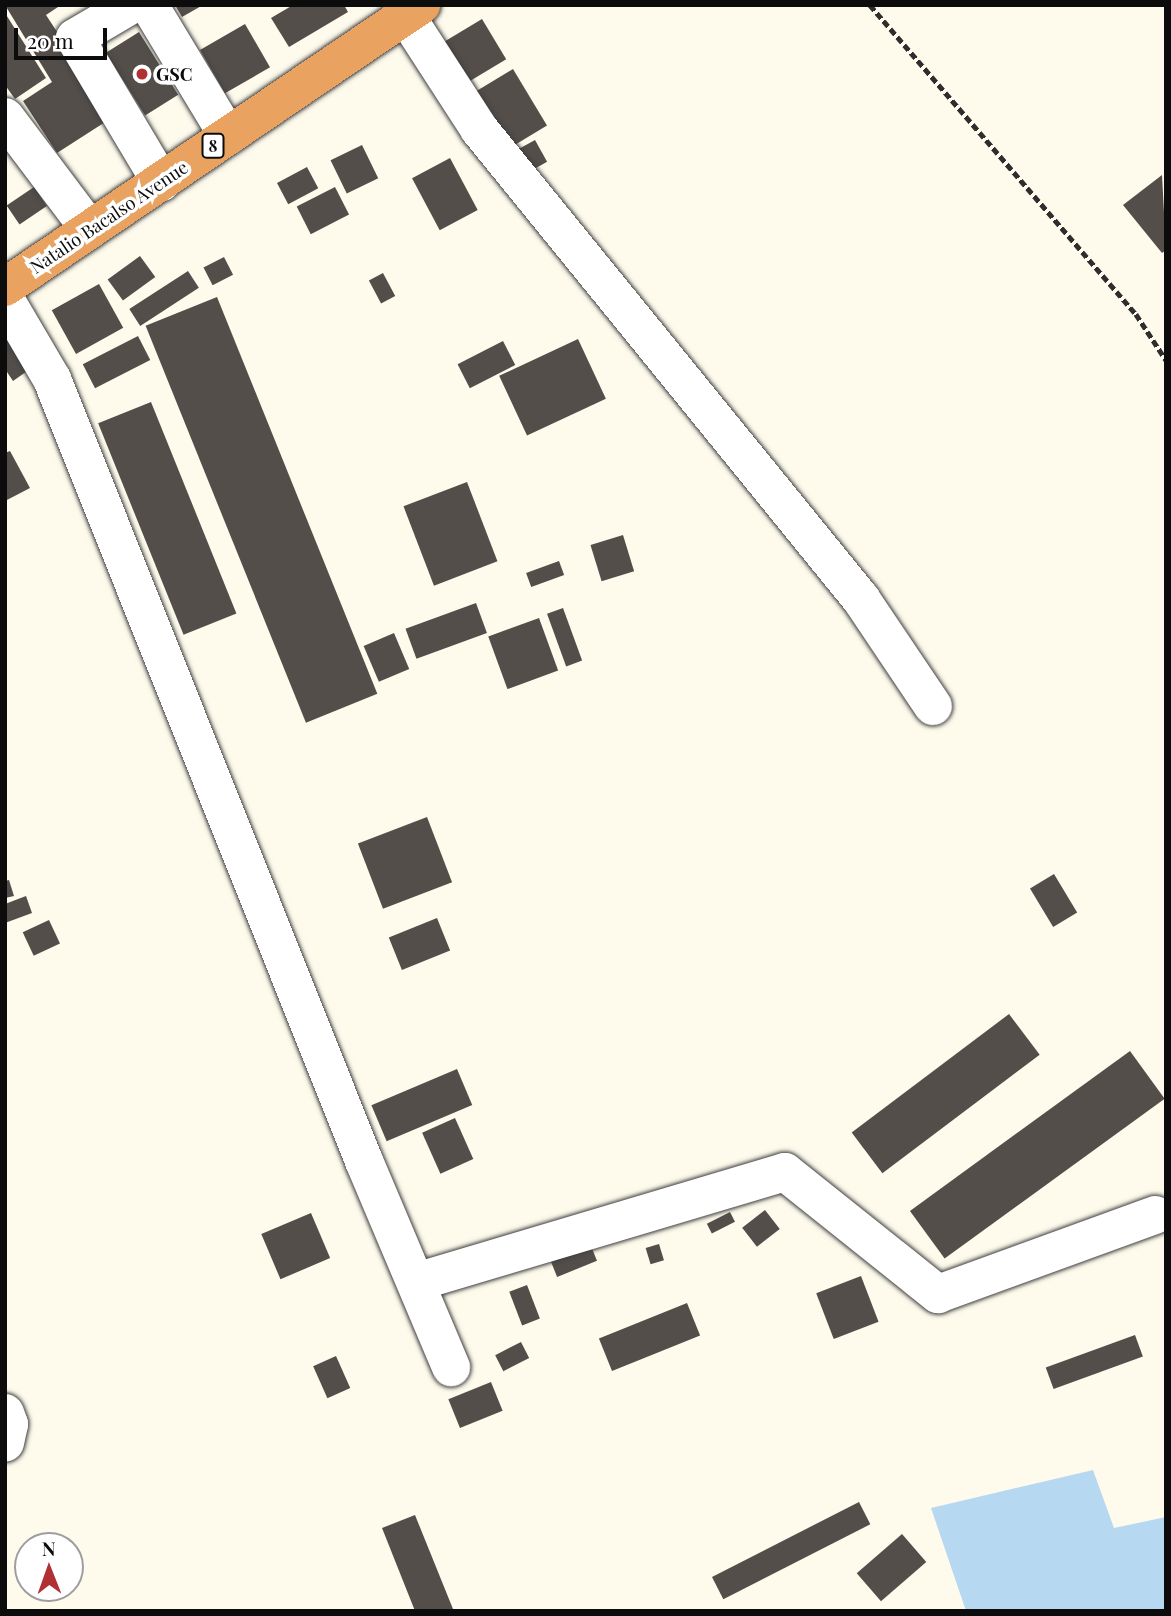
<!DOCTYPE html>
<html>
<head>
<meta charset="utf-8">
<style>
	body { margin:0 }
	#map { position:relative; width:1171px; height:1616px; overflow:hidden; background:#fefbed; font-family:"Playfair Display",serif }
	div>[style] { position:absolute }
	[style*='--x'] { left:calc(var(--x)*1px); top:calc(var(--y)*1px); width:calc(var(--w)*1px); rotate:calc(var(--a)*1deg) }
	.water>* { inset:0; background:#b6d9f1 }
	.building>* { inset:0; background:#544e4a; transform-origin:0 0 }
	.path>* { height:4.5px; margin-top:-2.25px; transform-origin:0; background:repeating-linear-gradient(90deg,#2e2e2e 0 7px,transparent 0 10.5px) }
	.roads { filter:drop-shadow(0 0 2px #3f3f3f) drop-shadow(0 0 2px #3f3f3f) }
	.minor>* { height:38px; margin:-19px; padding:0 19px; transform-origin:19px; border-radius:19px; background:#fff }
	.highway>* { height:38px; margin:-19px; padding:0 19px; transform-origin:19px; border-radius:19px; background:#e9a260 }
	.dots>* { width:19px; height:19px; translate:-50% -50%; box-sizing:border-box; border:4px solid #fff; border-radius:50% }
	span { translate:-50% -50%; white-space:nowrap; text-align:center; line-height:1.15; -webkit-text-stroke:7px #fff; paint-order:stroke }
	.shield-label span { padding:2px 5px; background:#fff; border:2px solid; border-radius:5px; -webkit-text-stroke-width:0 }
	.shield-label { font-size:16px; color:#0c0c0c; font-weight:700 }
	.poi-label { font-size:18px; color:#0c0c0c; font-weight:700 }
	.left { translate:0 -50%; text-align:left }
	.street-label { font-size:18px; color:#0c0c0c }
	.frame { position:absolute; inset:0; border:7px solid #0c0c0c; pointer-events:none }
	.north { position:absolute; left:14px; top:1532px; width:70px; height:70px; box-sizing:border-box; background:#fff; border:2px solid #9e9e9e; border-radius:50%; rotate:359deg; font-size:19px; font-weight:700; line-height:28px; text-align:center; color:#0c0c0c }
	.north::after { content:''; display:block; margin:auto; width:24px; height:32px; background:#b13033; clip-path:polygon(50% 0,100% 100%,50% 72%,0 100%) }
	.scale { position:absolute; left:14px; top:28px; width:93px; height:32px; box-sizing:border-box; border:4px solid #0c0c0c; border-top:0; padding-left:9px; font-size:21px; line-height:24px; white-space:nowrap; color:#0c0c0c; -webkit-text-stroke:5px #fff; paint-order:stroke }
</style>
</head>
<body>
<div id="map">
	<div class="water">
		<i style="clip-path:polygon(1093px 1470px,1114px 1528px,1166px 1517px,1166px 1611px,966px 1611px,931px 1508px)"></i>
	</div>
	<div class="building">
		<i style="clip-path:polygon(5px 5px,61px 5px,46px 15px,113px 117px,57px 153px,23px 101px,52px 82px)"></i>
		<i style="clip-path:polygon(175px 5px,203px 5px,182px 17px)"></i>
		<i style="clip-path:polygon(293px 5px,344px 5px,348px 12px,289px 47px,271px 18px)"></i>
		<i style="clip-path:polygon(5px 13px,46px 78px,15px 99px,5px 85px)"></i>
		<i style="left:482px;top:19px;width:47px;height:50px;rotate:59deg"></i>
		<i style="left:245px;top:24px;width:50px;height:52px;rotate:60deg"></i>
		<i style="left:139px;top:32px;width:74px;height:39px;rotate:58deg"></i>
		<i style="left:513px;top:69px;width:66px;height:43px;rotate:59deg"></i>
		<i style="left:535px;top:140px;width:25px;height:26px;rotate:61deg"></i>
		<i style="left:362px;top:145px;width:37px;height:35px;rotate:64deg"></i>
		<i style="left:450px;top:158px;width:59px;height:43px;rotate:62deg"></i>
		<i style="left:307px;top:167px;width:24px;height:34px;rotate:62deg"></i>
		<i style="clip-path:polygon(1162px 175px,1166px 250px,1162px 253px,1123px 205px)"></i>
		<i style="left:34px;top:187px;width:23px;height:33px;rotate:56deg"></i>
		<i style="left:335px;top:187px;width:31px;height:43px;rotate:63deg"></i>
		<i style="left:140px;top:256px;width:26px;height:40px;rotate:54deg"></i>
		<i style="left:224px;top:257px;width:20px;height:23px;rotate:63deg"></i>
		<i style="left:188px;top:271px;width:20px;height:70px;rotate:57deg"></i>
		<i style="left:383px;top:273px;width:26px;height:16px;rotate:62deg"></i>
		<i style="left:99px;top:284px;width:50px;height:54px;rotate:61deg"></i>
		<i style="left:217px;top:297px;width:428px;height:77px;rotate:68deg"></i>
		<i style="clip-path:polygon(11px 335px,33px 367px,13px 381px,5px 369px,5px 340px)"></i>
		<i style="left:138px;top:336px;width:27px;height:62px;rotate:63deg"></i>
		<i style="left:578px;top:339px;width:66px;height:87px;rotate:65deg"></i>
		<i style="left:503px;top:341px;width:27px;height:51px;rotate:63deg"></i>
		<i style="left:151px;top:402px;width:228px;height:57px;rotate:68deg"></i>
		<i style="clip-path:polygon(10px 451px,30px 488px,5px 501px,5px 453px)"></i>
		<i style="left:467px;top:482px;width:85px;height:68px;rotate:69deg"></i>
		<i style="left:623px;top:535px;width:38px;height:34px;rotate:73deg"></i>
		<i style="left:559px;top:561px;width:15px;height:35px;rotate:70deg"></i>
		<i style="left:476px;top:603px;width:32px;height:75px;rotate:70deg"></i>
		<i style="left:563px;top:608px;width:56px;height:17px;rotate:70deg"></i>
		<i style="left:539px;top:618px;width:56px;height:54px;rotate:70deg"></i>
		<i style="left:394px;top:633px;width:39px;height:33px;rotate:67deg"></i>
		<i style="left:427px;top:817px;width:70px;height:74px;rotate:69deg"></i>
		<i style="left:1054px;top:874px;width:45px;height:28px;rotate:59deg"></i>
		<i style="clip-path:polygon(9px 880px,14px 896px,5px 898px,5px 881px)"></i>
		<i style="clip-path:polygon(26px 896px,32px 913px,5px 923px,5px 904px)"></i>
		<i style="left:437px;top:918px;width:35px;height:52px;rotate:68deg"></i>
		<i style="left:49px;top:920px;width:26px;height:29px;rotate:65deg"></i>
		<i style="left:1009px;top:1014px;width:51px;height:197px;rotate:53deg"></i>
		<i style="left:1130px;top:1051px;width:59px;height:272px;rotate:54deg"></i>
		<i style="left:457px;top:1069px;width:39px;height:93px;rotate:67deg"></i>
		<i style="left:455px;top:1118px;width:45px;height:36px;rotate:66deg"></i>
		<i style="left:765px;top:1210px;width:24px;height:29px;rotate:52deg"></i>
		<i style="left:730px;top:1212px;width:11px;height:26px;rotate:63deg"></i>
		<i style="left:311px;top:1213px;width:49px;height:54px;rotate:67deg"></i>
		<i style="left:659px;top:1244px;width:17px;height:14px;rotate:73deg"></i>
		<i style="left:591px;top:1246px;width:16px;height:43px;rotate:68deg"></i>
		<i style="left:861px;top:1276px;width:49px;height:48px;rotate:69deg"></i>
		<i style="left:527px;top:1285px;width:36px;height:19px;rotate:69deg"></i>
		<i style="left:687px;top:1303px;width:35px;height:95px;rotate:68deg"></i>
		<i style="left:1135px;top:1335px;width:23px;height:95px;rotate:70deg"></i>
		<i style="left:521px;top:1342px;width:18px;height:29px;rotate:63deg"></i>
		<i style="left:336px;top:1356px;width:35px;height:25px;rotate:66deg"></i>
		<i style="left:491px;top:1382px;width:31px;height:46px;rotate:68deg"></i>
		<i style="left:859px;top:1502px;width:25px;height:165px;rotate:63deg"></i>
		<i style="clip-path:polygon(415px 1515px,453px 1609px,449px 1611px,415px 1611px,382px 1528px)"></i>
		<i style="left:902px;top:1534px;width:37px;height:60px;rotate:49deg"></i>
	</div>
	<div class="path">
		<i style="--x:870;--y:5;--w:408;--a:49.3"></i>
		<i style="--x:1136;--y:314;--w:55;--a:56.9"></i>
	</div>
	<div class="roads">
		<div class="minor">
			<i style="--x:131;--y:5;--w:65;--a:149.5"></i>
			<i style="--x:75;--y:38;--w:168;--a:59.2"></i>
			<i style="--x:149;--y:5;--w:153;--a:58.9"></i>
			<i style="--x:406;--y:16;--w:135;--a:57.1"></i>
			<i style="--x:479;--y:129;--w:606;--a:50.9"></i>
			<i style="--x:861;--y:599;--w:129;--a:56.1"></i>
			<i style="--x:5;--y:117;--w:141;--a:53"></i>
			<i style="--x:5;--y:299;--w:93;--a:59.6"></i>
			<i style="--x:52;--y:379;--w:842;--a:68.25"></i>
			<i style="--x:364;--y:1161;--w:224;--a:67.1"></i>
			<i style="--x:416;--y:1282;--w:385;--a:-16.6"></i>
			<i style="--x:785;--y:1172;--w:196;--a:38.6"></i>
			<i style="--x:938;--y:1294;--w:231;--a:-20"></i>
			<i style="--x:5;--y:1413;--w:12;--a:70"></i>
			<i style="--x:9;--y:1424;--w:19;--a:102"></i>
		</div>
		<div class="highway">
			<i style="--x:5;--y:287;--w:503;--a:-34.13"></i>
		</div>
	</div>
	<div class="dots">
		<i style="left:142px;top:74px;background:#b13033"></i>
	</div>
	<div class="shield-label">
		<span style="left:213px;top:146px">8</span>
	</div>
	<div class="poi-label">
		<span class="left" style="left:156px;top:74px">GSC</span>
	</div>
	<div class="street-label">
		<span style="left:109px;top:217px;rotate:-34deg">Natalio Bacalso Avenue</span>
	</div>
	<div class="frame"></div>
	<div class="north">N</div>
	<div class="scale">20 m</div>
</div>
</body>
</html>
